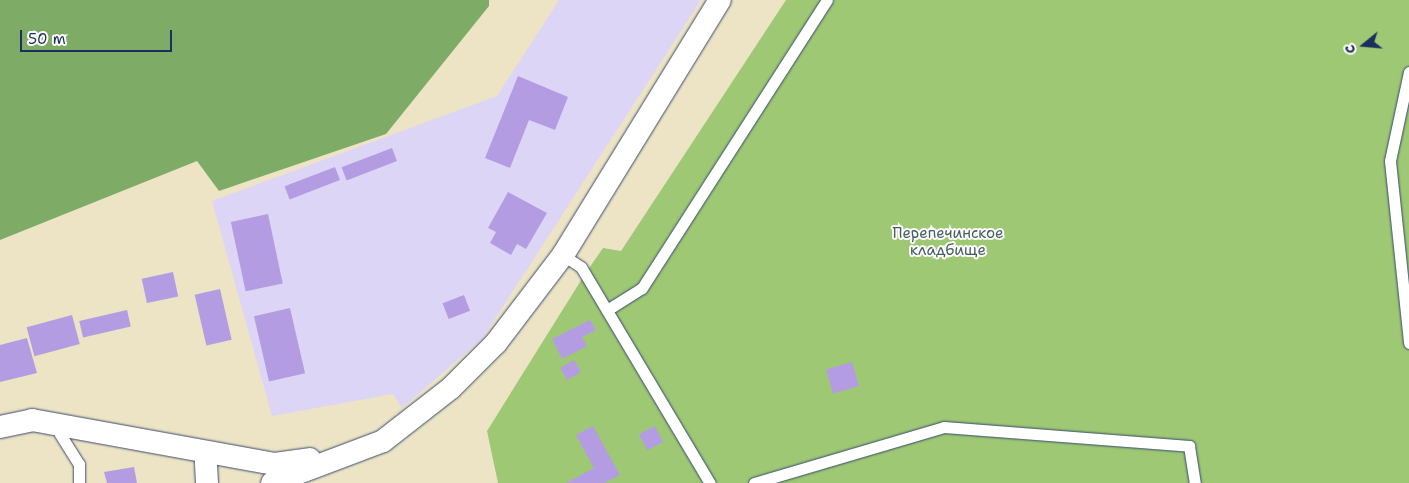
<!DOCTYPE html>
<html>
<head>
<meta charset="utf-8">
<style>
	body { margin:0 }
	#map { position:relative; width:1409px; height:483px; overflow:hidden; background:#ece4c5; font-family:"Shantell Sans",sans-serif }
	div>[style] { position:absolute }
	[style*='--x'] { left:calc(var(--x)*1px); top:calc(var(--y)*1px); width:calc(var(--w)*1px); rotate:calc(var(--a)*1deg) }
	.built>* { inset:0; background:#ddd5f6 }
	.green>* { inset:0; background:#9ec874 }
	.forest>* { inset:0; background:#7eac66 }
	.building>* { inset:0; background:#b49ce3; transform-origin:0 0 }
	.roads { filter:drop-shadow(0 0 1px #3a4a6d) drop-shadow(0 0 1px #3a4a6d) }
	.lane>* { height:11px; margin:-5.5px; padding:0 5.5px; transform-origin:5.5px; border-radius:5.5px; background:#fff }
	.street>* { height:22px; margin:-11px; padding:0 11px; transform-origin:11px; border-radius:11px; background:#fff }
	span { translate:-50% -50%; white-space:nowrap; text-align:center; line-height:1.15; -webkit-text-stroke:4px #fdfcf7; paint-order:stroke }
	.park-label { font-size:15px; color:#425d65 }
	.north { position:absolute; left:1339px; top:20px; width:50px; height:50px; -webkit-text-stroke:4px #fdfcf7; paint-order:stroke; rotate:253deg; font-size:14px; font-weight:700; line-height:20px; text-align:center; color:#1b2f5e }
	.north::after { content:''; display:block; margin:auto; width:18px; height:22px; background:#1b2f5e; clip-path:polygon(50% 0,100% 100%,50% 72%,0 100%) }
	.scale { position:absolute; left:20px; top:30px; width:152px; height:22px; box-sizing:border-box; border:2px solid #1b2f5e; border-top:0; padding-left:6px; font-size:15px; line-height:18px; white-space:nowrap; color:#1b2f5e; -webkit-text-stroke:4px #fdfcf7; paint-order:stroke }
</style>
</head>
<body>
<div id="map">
	<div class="built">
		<i style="clip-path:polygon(559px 0,701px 0,482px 339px,402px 408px,393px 394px,272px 416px,212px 201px,497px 96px)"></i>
	</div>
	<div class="green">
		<i style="clip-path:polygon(786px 0,1409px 0,1409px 483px,498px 483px,487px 431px,585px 274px,603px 248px,621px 251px)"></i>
	</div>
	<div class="forest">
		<i style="clip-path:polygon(0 0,489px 0,489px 6px,386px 134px,219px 191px,197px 161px,0 240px)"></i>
	</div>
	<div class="building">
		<i style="clip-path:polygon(518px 76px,568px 97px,555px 130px,529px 120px,510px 168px,485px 158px)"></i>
		<i style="left:392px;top:148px;width:14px;height:54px;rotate:69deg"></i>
		<i style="left:335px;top:167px;width:14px;height:54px;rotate:69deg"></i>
		<i style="clip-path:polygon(508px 192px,547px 213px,526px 249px,517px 244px,511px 255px,490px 243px,496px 232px,488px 228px)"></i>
		<i style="left:268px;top:214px;width:71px;height:38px;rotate:78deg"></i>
		<i style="left:173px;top:272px;width:25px;height:32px;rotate:78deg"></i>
		<i style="left:220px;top:289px;width:52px;height:26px;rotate:77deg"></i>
		<i style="left:464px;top:295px;width:17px;height:23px;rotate:69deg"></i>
		<i style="left:290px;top:308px;width:67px;height:37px;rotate:77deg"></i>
		<i style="left:127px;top:310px;width:17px;height:49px;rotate:77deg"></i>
		<i style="left:72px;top:315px;width:30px;height:47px;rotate:75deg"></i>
		<i style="clip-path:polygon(590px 320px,596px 330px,582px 337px,587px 346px,562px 359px,552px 339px)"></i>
		<i style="clip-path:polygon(27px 338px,37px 373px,0 382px,0 345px)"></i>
		<i style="left:574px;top:360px;width:14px;height:16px;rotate:60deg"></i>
		<i style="left:852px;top:362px;width:25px;height:27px;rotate:74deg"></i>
		<i style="clip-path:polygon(593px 426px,620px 475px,604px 483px,566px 483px,594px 468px,576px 435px)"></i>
		<i style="left:655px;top:426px;width:18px;height:18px;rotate:63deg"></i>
		<i style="clip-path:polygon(134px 467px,137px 483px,107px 483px,104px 472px)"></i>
	</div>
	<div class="roads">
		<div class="lane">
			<i style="--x:1409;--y:72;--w:91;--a:102.1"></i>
			<i style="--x:1390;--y:161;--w:183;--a:84"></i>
			<i style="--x:563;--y:255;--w:22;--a:34"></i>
			<i style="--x:581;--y:267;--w:252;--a:59.2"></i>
			<i style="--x:607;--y:310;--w:41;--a:-32.2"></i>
			<i style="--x:642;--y:288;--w:342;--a:-57.3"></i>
			<i style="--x:59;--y:424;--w:10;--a:84"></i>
			<i style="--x:60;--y:434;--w:36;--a:58"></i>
			<i style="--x:79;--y:464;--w:19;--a:90"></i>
			<i style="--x:754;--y:483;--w:198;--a:-16.4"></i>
			<i style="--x:944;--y:427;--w:246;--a:4.4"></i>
			<i style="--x:1189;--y:446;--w:37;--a:81"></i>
		</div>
		<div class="street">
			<i style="--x:0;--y:427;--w:33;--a:-12"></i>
			<i style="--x:32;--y:420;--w:247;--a:10.3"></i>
			<i style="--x:275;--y:464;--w:35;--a:-8"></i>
			<i style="--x:207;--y:483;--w:21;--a:-93"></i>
			<i style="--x:206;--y:462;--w:10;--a:-73"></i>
			<i style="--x:272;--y:483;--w:119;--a:-20.7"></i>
			<i style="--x:383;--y:441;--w:86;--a:-37.9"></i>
			<i style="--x:451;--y:388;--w:64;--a:-45"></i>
			<i style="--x:496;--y:343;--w:111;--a:-52.7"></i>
			<i style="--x:563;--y:255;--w:299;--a:-58.4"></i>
		</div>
	</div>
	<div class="park-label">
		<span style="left:948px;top:242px">Перепечинское<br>кладбище</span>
	</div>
	<div class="north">С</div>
	<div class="scale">50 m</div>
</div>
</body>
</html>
